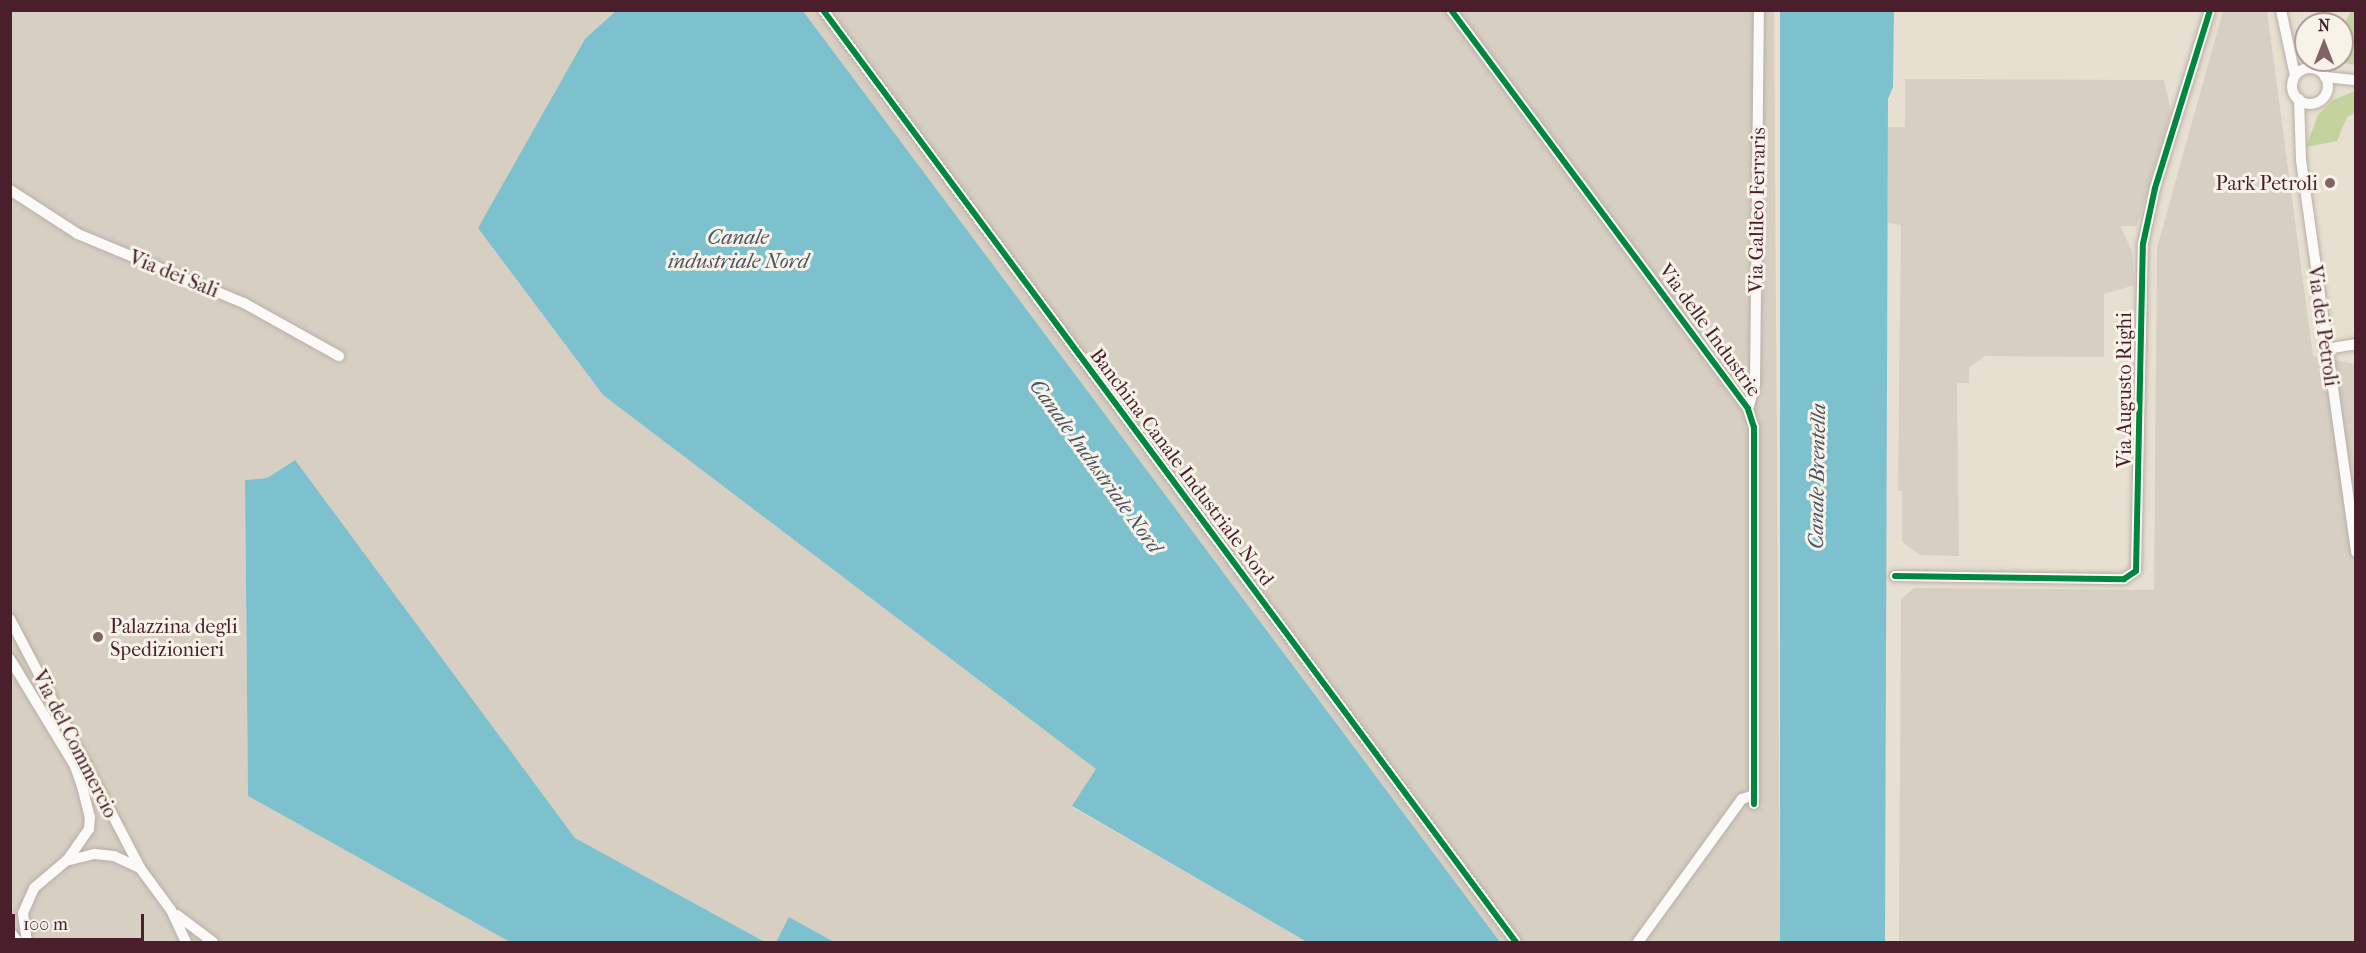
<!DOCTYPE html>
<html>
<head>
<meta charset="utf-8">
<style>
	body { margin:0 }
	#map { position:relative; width:2366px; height:953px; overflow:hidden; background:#e7dfd0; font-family:"IM FELL French Canon",serif }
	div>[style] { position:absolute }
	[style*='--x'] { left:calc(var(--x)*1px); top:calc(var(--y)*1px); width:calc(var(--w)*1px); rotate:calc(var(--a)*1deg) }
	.industrial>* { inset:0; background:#d8cfc3 }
	.green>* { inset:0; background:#c4d39d }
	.water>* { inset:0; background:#7dc1cf }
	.roads { filter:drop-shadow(0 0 2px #b8afa6) drop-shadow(0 0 2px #b8afa6) }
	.minor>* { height:10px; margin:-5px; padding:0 5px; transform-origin:5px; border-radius:5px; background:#fbfaf8 }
	.minor>.ring { margin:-5px; padding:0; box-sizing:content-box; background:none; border:10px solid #fbfaf8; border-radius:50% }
	.cycleway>* { height:6px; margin:-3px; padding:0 3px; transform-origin:3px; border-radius:3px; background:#00873e }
	.dots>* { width:16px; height:16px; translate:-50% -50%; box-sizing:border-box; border:3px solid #f7f3e8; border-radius:50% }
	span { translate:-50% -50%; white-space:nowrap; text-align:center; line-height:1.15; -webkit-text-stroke:6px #f7f3e8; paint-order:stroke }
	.poi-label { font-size:20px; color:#4a1f2b }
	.right { translate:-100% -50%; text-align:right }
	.left { translate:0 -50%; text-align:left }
	.street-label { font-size:20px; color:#4a1f2b }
	.water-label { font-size:21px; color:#4c5364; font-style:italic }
	.frame { position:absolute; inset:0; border:12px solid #4a1f2b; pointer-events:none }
	.north { position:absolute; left:2294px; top:12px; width:60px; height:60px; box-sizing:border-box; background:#f7f3e8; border:2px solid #b29e9c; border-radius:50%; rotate:0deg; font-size:16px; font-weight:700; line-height:24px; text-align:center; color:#4a1f2b }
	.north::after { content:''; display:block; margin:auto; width:21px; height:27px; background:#816265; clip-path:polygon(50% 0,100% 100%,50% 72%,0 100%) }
	.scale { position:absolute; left:12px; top:914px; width:132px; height:27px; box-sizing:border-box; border:3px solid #4a1f2b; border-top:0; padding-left:8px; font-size:18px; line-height:21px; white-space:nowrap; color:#4a1f2b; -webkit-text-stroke:4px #f7f3e8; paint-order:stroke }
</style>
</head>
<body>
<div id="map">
	<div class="industrial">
		<i style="clip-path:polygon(10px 11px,617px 11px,585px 40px,479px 228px,603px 395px,1097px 769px,1072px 807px,1307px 942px,834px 942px,790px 918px,776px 942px,765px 942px,575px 838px,294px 460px,267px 478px,245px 480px,248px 796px,510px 942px,11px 942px)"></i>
		<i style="clip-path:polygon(803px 11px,1774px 11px,1780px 942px,1500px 942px)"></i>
		<i style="clip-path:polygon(2223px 11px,2267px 11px,2313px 356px,2355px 364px,2355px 942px,1899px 942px,1901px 599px,1914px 588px,2154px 590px,2157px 248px)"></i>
		<i style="clip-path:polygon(1905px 79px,2164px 80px,2171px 112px,2137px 226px,2120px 226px,2132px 251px,2135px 285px,2104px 294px,2104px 357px,1985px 356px,1969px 367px,1969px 383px,1957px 383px,1959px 556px,1920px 555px,1902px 542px,1902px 491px,1898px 491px,1901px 225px,1888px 223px,1888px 127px,1905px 127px)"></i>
	</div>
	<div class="green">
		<i style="clip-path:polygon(2351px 11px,2355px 11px,2355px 65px,2327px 60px,2342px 60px,2342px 29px)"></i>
		<i style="clip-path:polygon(2355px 91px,2355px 113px,2347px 117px,2337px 141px,2306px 147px,2318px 115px,2333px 100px)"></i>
	</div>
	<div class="water">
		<i style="clip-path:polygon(617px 10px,803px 11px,1500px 942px,1307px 942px,1072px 806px,1096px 769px,603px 395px,478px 228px,585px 39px)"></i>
		<i style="clip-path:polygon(1780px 11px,1894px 11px,1893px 87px,1888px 99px,1885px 942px,1780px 942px)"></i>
		<i style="clip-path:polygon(295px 460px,575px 838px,765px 942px,510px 942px,248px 796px,245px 480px,267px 478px)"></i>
		<i style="clip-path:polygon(789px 917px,834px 942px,776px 942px)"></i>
	</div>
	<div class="roads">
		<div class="minor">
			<i style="--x:823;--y:10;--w:1161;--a:53.37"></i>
			<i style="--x:1451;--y:10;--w:497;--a:53.3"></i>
			<i style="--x:1748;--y:409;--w:19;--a:72"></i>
			<i style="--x:1754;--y:427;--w:377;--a:90"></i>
			<i style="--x:2281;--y:10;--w:67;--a:78"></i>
			<i class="ring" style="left:2292px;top:68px;width:26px;height:26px"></i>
			<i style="--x:2325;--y:77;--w:31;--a:6"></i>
			<i style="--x:2299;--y:99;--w:61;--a:88.1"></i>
			<i style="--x:2301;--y:160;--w:396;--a:82"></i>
			<i style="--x:10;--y:190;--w:81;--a:32.9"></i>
			<i style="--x:78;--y:234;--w:180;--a:22.6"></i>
			<i style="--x:244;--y:303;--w:109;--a:29.2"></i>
			<i style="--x:2326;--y:349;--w:30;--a:-9"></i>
			<i style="--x:1748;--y:409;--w:26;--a:-74"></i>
			<i style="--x:1755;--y:384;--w:374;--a:-89.4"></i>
			<i style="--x:1895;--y:576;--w:229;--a:0.8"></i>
			<i style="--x:2124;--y:579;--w:14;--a:-34"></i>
			<i style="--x:2136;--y:571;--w:327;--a:-88.8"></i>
			<i style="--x:2143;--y:244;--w:57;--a:-77.9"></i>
			<i style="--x:2155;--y:188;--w:186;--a:-72.8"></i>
			<i style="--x:10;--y:619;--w:281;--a:62.4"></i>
			<i style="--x:10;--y:659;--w:125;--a:58.7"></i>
			<i style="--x:75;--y:766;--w:21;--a:71"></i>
			<i style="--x:82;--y:786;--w:32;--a:76"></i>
			<i style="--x:90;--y:817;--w:12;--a:95"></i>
			<i style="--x:89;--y:829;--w:37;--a:125"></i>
			<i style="--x:177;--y:915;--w:45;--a:36.9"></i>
			<i style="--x:10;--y:932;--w:13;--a:51"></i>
			<i style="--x:27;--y:942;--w:29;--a:-98"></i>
			<i style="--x:23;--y:913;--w:27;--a:-66"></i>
			<i style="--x:34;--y:888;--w:42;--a:-40.2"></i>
			<i style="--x:66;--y:861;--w:30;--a:-14"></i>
			<i style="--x:95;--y:854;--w:19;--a:6"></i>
			<i style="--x:114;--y:856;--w:29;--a:25"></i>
			<i style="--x:140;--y:868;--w:52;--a:53.6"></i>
			<i style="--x:171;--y:910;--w:35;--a:65"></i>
			<i style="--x:1638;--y:942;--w:177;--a:-54"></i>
			<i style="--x:1742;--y:799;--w:13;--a:-18"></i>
		</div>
	</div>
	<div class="cycleway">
		<i style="--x:823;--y:10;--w:1161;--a:53.37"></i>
		<i style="--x:1451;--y:10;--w:497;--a:53.3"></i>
		<i style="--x:1748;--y:409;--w:19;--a:72"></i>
		<i style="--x:1754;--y:427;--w:377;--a:90"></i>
		<i style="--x:1895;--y:576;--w:229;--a:0.8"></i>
		<i style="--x:2124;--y:579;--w:14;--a:-34"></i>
		<i style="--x:2136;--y:571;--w:327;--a:-88.8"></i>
		<i style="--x:2143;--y:244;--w:57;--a:-77.9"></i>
		<i style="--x:2155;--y:188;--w:186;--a:-72.8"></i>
	</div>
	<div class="dots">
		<i style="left:2330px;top:183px;background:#816265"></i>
		<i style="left:98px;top:637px;background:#816265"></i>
	</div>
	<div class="poi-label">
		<span class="right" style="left:2318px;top:183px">Park Petroli</span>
		<span class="left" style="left:110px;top:638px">Palazzina degli<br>Spedizionieri</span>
	</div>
	<div class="street-label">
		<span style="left:1757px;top:210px;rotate:-89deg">Via Galileo Ferraris</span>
		<span style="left:174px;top:274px;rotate:22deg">Via dei Sali</span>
		<span style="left:2323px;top:326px;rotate:82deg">Via dei Petroli</span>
		<span style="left:1710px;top:330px;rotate:54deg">Via delle Industrie</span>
		<span style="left:2124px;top:390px;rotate:-90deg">Via Augusto Righi</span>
		<span style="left:1182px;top:467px;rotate:53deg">Banchina Canale Industriale Nord</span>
		<span style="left:75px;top:744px;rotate:63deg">Via del Commercio</span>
	</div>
	<div class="water-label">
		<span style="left:738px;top:249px">Canale<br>industriale Nord</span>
		<span style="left:1096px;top:466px;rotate:54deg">Canale Industriale Nord</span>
		<span style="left:1817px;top:476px;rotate:-89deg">Canale Brentella</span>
	</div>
	<div class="frame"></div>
	<div class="north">N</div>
	<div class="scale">100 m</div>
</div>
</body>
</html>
